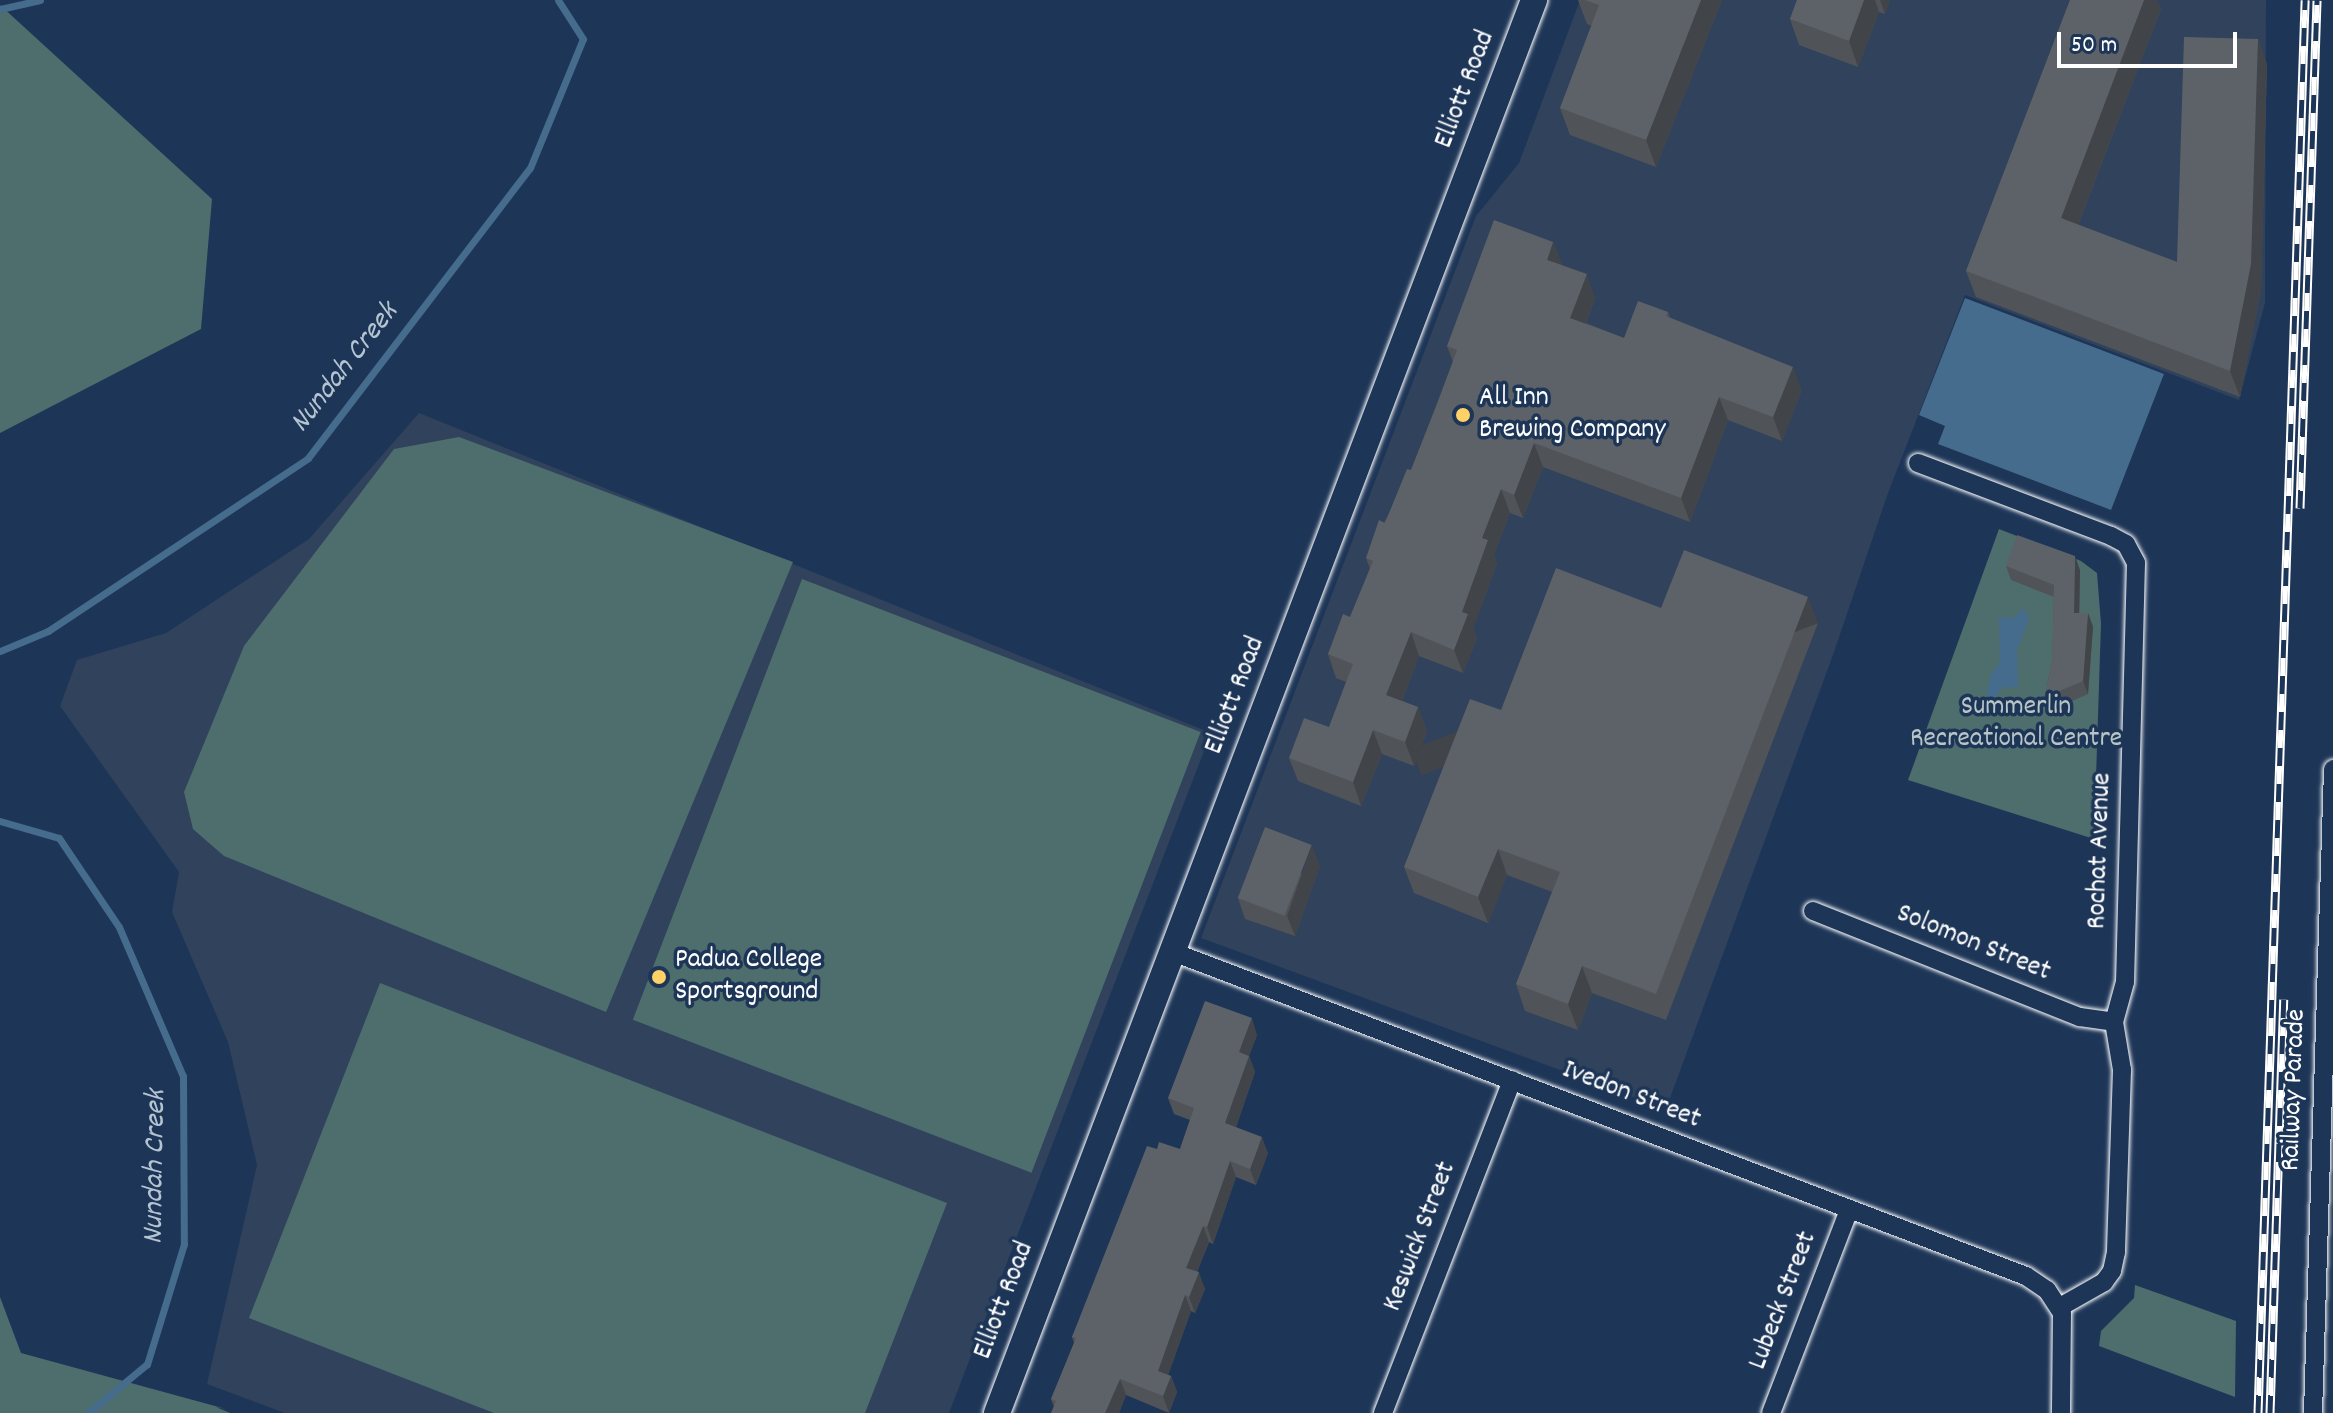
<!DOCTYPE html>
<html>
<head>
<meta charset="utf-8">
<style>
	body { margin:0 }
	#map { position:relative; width:2333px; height:1413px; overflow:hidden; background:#1d3557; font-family:Dekko,sans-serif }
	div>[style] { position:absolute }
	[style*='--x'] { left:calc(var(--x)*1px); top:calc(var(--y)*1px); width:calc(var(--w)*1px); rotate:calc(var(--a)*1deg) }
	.built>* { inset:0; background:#30425c }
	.green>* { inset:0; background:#4e6e6d; transform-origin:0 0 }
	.water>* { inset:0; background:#456b8d }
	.stream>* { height:7px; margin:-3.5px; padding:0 3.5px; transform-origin:3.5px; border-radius:3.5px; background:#456b8d }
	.roads { filter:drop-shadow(0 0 2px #fff) drop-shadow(0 0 2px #fff) }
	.street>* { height:18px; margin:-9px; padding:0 9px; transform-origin:9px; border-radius:9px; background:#1d3557 }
	.secondary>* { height:26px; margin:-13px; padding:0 13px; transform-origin:13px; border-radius:13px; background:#1d3557 }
	.rail>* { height:9px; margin-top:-4.5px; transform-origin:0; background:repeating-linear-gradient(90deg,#1d3557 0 18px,#fff 0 36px); box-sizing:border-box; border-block:2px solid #fff }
	.wall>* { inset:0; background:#505459 }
	.shaded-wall>* { inset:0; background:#414549; transform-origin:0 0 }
	.building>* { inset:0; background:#5d6268; transform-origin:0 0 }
	.dots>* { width:22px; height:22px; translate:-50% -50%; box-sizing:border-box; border:4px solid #1d3557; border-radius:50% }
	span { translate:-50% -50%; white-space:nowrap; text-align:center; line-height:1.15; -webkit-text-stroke:7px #1d3557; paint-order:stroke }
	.street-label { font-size:28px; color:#fff }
	.poi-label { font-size:28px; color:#fff }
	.left { translate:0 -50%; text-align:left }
	.park-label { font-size:28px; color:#b8c5c5 }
	.water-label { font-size:30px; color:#b5c4d1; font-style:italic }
	.scale { position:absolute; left:2057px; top:32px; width:180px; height:36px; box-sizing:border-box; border:4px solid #fff; border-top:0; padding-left:10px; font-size:24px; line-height:28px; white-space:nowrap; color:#fff; -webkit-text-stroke:6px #1d3557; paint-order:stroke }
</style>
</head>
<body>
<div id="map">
	<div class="built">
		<i style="clip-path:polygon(1580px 0,2266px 0,2265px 303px,2239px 400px,1965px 295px,1888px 493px,1833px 655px,1666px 1109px,1201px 938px,1476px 216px,1519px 163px)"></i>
		<i style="clip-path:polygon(419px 413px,1211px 733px,949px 1413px,285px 1413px,207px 1384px,257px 1165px,228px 1042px,172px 912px,179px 872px,60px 706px,77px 660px,166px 633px,309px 539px)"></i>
	</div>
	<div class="green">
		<i style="clip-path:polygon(0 5px,212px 199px,201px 329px,0 433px)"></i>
		<i style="clip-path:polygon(459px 437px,793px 562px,606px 1012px,224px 856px,193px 829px,184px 792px,244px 646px,394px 449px)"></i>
		<i style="clip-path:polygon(1999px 529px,2081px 561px,2097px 573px,2101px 624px,2094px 839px,1908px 780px)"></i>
		<i style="left:802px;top:579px;width:427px;height:472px;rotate:21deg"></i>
		<i style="clip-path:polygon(380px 983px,947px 1203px,865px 1413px,494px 1413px,249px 1318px)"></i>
		<i style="clip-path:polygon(2135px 1285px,2236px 1321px,2235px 1397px,2099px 1346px,2101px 1331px,2134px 1298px)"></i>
		<i style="clip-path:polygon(0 1297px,21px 1353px,226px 1409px,216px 1407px,230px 1413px,0 1413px)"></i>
	</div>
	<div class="water">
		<i style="clip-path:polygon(1965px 298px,2164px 374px,2111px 510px,1938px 444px,1945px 426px,1919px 415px)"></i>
		<i style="clip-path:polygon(2023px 608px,2029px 619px,2017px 649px,2018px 687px,2002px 688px,1994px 699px,1987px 696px,1990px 677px,2000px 662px,1999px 618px,2016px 617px)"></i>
	</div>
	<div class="stream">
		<i style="--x:0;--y:9;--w:41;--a:-12.7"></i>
		<i style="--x:0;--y:651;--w:52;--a:-22.6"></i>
		<i style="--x:48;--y:631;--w:312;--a:-33.6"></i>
		<i style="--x:308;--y:458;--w:365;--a:-52.6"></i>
		<i style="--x:530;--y:168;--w:139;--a:-67.7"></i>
		<i style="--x:583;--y:39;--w:46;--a:-122.7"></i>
		<i style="--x:0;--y:821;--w:61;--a:16.1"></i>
		<i style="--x:59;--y:838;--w:107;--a:56"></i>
		<i style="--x:119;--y:927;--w:162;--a:66.8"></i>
		<i style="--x:183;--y:1076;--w:168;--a:89.7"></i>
		<i style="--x:184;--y:1244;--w:126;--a:107.1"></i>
		<i style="--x:147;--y:1364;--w:77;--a:140.3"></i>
	</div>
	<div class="roads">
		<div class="street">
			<i style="--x:1918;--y:463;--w:206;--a:20.7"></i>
			<i style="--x:2111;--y:536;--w:17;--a:28"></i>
			<i style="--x:2126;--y:544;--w:21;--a:62"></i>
			<i style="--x:2136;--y:563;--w:419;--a:91.5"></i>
			<i style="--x:2125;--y:982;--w:41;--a:105.4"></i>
			<i style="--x:2114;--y:1022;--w:49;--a:80.5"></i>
			<i style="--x:2122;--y:1070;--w:182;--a:91.9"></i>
			<i style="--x:2116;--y:1252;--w:19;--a:102"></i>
			<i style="--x:2112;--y:1271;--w:14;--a:126"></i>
			<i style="--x:2104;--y:1282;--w:51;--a:150.4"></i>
			<i style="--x:1813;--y:911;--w:287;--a:21.7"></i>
			<i style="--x:2080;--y:1017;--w:34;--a:8"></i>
			<i style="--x:1173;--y:952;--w:912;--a:20.8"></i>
			<i style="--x:2026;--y:1276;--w:25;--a:34"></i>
			<i style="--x:2047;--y:1290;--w:27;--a:57"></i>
			<i style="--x:2062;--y:1313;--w:100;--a:90.6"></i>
			<i style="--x:1383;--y:1413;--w:357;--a:-68.8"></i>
			<i style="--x:1771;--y:1413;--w:217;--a:-69"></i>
			<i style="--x:2313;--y:1413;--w:644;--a:-88.22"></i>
		</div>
		<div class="secondary">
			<i style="--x:997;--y:1413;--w:1512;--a:-69.19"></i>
		</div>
	</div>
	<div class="rail">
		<i style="--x:2300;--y:508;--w:508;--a:-88.08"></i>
		<i style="--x:2258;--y:1413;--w:1414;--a:-88.09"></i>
		<i style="--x:2270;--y:1413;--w:414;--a:-88.1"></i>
	</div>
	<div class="wall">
		<i style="clip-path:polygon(1578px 0,1722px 0,1656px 167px,1570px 135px,1560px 108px,1592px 26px,1587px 24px)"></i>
		<i style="clip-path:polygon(1797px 0,1890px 0,1885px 14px,1879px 12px,1858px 67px,1799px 45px,1790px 19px)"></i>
		<i style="clip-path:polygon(2070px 0,2157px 0,2161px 9px,2078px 225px,2177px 262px,2258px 39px,2267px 65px,2261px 290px,2240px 397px,1976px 297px,1966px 271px)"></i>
		<i style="clip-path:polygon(1553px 242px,1562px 265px,1595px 298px,1586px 323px,1624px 338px,1668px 312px,1670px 318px,1802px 390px,1782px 441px,1728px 420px,1690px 522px,1543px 467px,1523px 518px,1510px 513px,1494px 555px,1497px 563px,1473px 629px,1477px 638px,1463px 673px,1419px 656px,1402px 701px,1418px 707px,1427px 731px,1414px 766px,1382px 754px,1361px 806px,1298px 781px,1289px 758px,1329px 727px,1346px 682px,1336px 678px,1328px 654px,1350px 617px,1370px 569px,1366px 558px,1411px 470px,1453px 362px,1447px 346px)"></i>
		<i style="clip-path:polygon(2006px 566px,2080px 570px,2079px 613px,2088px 613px,2093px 627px,2088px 694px,2050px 711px,2045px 697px,2052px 660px,2054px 597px,2011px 580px)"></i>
		<i style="clip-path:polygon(1661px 608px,1818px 623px,1666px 1020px,1592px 993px,1578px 1030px,1525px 1011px,1516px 984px,1552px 892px,1507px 875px,1488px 923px,1414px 893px,1404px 867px,1501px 710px)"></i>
		<i style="clip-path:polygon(1320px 866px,1295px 936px,1245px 919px,1238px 898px)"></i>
		<i style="clip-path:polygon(1257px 1035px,1249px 1056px,1255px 1072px,1236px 1127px,1268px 1153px,1256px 1185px,1236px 1177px,1213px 1244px,1209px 1242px,1197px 1272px,1205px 1289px,1195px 1313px,1191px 1311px,1168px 1375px,1171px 1376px,1177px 1392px,1169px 1413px,1126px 1395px,1119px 1413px,1051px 1413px,1054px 1407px,1051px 1399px,1074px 1343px,1072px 1337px,1157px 1149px,1180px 1149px,1190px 1120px,1174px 1114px,1168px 1098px)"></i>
	</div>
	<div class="shaded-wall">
		<i style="clip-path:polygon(1701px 0,1722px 0,1656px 167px,1646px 140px)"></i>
		<i style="clip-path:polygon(1864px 0,1875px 0,1879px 12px,1858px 67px,1849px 41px)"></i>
		<i style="clip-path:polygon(1880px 0,1890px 0,1885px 14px)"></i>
		<i style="clip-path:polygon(2144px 0,2157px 0,2161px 9px,2070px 245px,2061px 218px)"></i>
		<i style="clip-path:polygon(2258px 39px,2267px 65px,2261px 290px,2240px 397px,2230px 371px)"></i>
		<i style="clip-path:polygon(1553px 242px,1562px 265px,1547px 260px)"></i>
		<i style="clip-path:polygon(1587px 274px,1595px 298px,1579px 341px,1570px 318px)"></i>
		<i style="clip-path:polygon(1793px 367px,1802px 390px,1782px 441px,1773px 417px)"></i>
		<i style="clip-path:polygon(1719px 397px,1728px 420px,1690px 522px,1681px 498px)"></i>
		<i style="clip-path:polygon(1534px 443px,1543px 467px,1523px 518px,1514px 495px)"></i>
		<i style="clip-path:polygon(1501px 489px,1510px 513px,1494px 555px,1497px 563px,1473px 629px,1477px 638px,1463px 673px,1454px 650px,1462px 612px,1482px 538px)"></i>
		<i style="clip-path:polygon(2075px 556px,2080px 570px,2079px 627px,2074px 613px)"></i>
		<i style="left:1808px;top:597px;width:28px;height:425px;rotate:69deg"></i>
		<i style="clip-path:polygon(2088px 613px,2093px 627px,2088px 694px,2083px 681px)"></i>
		<i style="clip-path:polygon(1411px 632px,1419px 656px,1395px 719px,1386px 695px)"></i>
		<i style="clip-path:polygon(1418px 707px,1427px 731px,1414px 766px,1405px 742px)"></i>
		<i style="clip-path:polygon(1373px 730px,1382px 754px,1361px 806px,1353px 782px)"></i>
		<i style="clip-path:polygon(1312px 845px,1320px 866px,1295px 936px,1287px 916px)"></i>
		<i style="clip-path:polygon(1498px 849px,1507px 875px,1488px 923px,1478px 897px)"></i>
		<i style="clip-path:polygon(1582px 966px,1592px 993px,1578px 1030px,1568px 1004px)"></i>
		<i style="clip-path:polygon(1252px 1018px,1257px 1035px,1249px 1056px,1255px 1072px,1231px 1140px,1225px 1123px,1239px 1052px)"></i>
		<i style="clip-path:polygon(1262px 1137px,1268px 1153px,1256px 1185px,1250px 1169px)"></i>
		<i style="clip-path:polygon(1230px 1161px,1236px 1177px,1213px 1244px,1207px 1227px)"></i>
		<i style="clip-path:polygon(1203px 1226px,1209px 1242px,1192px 1284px,1186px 1268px)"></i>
		<i style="clip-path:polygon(1199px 1272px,1205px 1289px,1195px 1313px,1189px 1297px)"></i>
		<i style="clip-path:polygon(1185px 1295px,1191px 1311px,1164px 1387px,1158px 1371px)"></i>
		<i style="clip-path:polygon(1171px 1376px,1177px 1392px,1169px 1413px,1163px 1396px)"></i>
		<i style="clip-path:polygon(1120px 1379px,1126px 1395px,1119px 1413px,1105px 1413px)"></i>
	</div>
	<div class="building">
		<i style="clip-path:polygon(1585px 0,1701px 0,1646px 140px,1560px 108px,1599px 5px)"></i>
		<i style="clip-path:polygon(1797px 0,1864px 0,1849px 41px,1790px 19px)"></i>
		<i style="clip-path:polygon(2070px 0,2144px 0,2061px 218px,2177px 262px,2184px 37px,2258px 39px,2251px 264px,2230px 371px,1966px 271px)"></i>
		<i style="clip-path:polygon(1494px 220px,1553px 242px,1547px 260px,1587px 274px,1570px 318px,1624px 338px,1638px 301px,1668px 312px,1666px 316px,1793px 367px,1773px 417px,1719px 397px,1681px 498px,1534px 443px,1514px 495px,1501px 489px,1482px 538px,1488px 540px,1462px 612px,1468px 614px,1454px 650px,1411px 632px,1386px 695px,1418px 707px,1405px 742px,1373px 730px,1353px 782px,1289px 758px,1304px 718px,1329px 727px,1353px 664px,1328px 654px,1343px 614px,1350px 617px,1373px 561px,1366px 558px,1379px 520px,1385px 523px,1407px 469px,1411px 470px,1436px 407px,1457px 350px,1447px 346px)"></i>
		<i style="clip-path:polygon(2017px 535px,2075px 556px,2074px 613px,2088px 613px,2083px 681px,2045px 697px,2052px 660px,2054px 585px,2006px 566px)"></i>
		<i style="clip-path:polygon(1684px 550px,1808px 597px,1656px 994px,1582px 966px,1568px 1004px,1516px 984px,1560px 872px,1498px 849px,1478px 897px,1404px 867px,1470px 699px,1501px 710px,1556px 568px,1661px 608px)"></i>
		<i style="left:1265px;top:827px;width:50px;height:76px;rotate:21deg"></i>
		<i style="clip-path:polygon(1205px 1001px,1252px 1018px,1239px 1052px,1249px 1056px,1225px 1123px,1262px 1137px,1250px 1169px,1230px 1161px,1207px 1227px,1203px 1226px,1186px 1268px,1199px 1272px,1189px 1297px,1185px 1295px,1158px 1371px,1171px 1376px,1163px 1396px,1120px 1379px,1105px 1413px,1051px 1413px,1056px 1401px,1051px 1399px,1076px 1338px,1072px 1337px,1147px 1146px,1157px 1149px,1159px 1142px,1180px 1149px,1194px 1108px,1168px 1098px)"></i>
	</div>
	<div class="dots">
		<i style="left:1463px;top:415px;background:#ffd166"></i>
		<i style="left:659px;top:977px;background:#ffd166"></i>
	</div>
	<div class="street-label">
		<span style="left:1466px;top:90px;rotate:-69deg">Elliott Road</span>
		<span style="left:1236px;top:696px;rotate:-69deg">Elliott Road</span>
		<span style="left:2101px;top:851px;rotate:-88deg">Rochat Avenue</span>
		<span style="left:1973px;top:944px;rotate:22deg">Solomon Street</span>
		<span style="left:2295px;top:1090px;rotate:-88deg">Railway Parade</span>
		<span style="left:1631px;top:1096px;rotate:21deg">Ivedon Street</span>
		<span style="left:1421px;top:1237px;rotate:-69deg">Keswick Street</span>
		<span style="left:1005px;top:1301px;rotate:-69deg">Elliott Road</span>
		<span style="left:1784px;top:1301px;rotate:-69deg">Lubeck Street</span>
	</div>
	<div class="poi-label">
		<span class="left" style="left:1479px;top:415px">All Inn<br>Brewing Company</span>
		<span class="left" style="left:675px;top:977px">Padua College<br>Sportsground</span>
	</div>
	<div class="park-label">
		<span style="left:2016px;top:724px">Summerlin<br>Recreational Centre</span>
	</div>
	<div class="water-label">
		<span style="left:346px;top:369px;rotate:-52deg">Nundah Creek</span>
		<span style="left:157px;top:1167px;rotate:-89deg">Nundah Creek</span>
	</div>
	<div class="scale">50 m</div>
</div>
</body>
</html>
